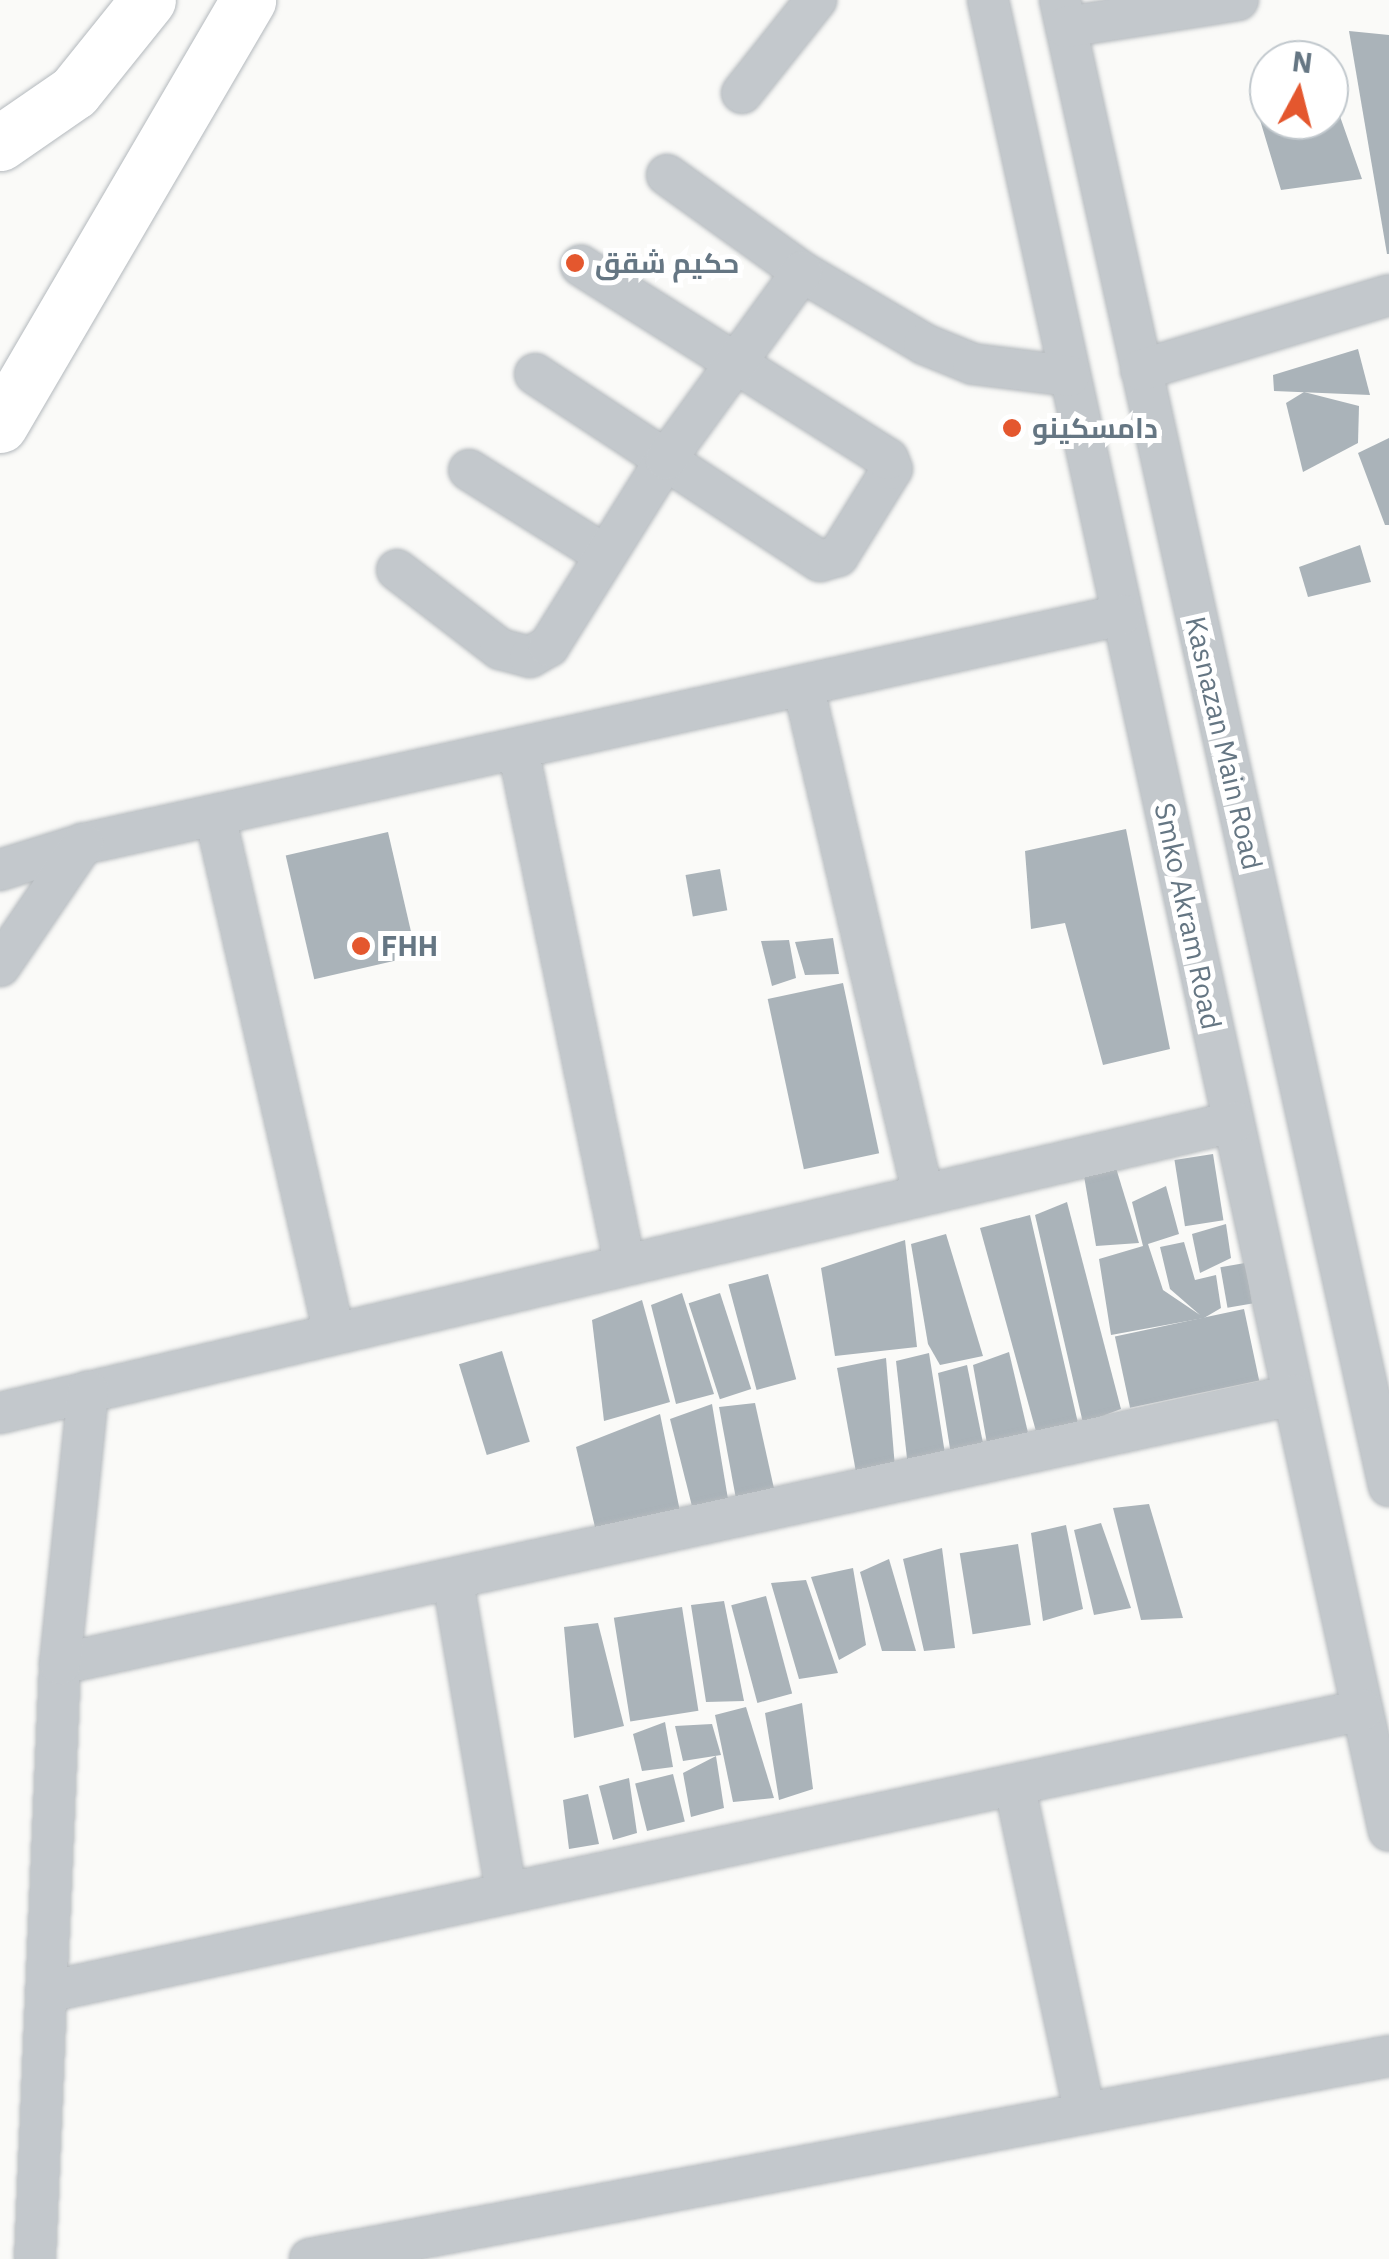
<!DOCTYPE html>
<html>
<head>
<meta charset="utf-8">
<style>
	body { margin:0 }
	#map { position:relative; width:1389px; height:2259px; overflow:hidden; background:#fafaf8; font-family:"IBM Plex Sans",Cairo,sans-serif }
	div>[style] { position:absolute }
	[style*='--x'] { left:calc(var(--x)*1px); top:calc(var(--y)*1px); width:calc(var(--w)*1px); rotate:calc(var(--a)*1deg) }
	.building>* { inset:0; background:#aab3b9; transform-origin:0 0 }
	.roads { filter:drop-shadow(0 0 2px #b4b9bd) drop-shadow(0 0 2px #b4b9bd) }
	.minor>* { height:40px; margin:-20px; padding:0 20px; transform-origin:20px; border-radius:20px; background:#c3c8cc }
	.highway>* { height:55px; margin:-27.5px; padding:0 27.5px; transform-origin:27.5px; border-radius:27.5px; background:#fff }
	.dots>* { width:28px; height:28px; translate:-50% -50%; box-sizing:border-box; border:5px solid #fff; border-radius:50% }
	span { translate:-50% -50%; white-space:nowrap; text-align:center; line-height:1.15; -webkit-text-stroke:10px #fff; paint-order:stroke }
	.poi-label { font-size:28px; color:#657683; font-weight:700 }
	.left { translate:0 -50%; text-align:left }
	.street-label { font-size:28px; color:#657683 }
	.north { position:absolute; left:1249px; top:40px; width:100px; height:100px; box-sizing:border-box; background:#fff; border:2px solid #c1c8cd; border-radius:50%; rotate:7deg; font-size:28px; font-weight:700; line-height:40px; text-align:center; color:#657683 }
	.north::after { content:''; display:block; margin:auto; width:35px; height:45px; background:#e4572e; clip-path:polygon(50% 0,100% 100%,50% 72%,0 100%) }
</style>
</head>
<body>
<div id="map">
	<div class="building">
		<i style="clip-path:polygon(1349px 31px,1389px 35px,1389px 254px,1387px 254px)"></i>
		<i style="clip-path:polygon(1336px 105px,1362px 179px,1281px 190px,1260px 120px,1329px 120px)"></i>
		<i style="clip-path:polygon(1358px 349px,1370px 395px,1274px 391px,1273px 375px)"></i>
		<i style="clip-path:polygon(1304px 392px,1359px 406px,1358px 443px,1303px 472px,1286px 403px)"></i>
		<i style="clip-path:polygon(1389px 438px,1389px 525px,1385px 525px,1358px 453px)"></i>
		<i style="clip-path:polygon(1360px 545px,1371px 582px,1308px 597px,1299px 567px)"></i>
		<i style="clip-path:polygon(1126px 829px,1170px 1049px,1103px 1065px,1065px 923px,1031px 929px,1025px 851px)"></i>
		<i style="left:388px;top:832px;width:127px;height:105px;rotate:77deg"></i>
		<i style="left:720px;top:869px;width:42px;height:35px;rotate:80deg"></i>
		<i style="clip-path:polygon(833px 938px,839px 974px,805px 975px,795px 942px)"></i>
		<i style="clip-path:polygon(789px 940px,796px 978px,772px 986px,761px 941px)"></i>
		<i style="left:843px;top:983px;width:174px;height:77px;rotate:78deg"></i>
		<i style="left:1213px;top:1154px;width:67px;height:39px;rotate:81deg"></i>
		<i style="clip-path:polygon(1116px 1168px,1139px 1243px,1096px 1246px,1084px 1176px)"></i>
		<i style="clip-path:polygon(1166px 1186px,1179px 1234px,1148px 1244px,1163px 1290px,1200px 1315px,1170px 1289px,1160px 1247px,1184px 1242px,1195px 1280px,1216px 1275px,1221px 1308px,1204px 1318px,1111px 1335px,1099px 1259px,1143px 1246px,1132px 1202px)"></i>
		<i style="clip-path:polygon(1067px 1202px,1121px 1409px,1083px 1423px,1035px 1215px)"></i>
		<i style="clip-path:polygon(1030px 1215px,1078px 1423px,1037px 1435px,980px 1228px)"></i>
		<i style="clip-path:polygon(1226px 1224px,1231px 1258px,1200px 1273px,1192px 1234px)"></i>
		<i style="clip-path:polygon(946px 1234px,983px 1356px,940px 1365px,928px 1344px,911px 1244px)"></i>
		<i style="clip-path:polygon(905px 1240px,917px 1347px,835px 1356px,821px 1268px)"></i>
		<i style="left:1245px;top:1263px;width:41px;height:25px;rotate:80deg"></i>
		<i style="left:768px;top:1274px;width:109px;height:41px;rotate:75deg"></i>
		<i style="clip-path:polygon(682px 1293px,714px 1394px,676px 1404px,651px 1305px)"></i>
		<i style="left:720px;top:1293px;width:101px;height:33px;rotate:72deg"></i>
		<i style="clip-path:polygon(642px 1300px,670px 1402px,604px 1421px,592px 1320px)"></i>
		<i style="left:1244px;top:1309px;width:73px;height:132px;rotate:78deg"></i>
		<i style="left:502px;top:1351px;width:95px;height:45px;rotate:73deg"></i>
		<i style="clip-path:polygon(1009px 1352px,1029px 1437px,988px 1449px,973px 1365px)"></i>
		<i style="clip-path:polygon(929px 1353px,946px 1460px,908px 1467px,896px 1361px)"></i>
		<i style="clip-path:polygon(886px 1358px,895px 1468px,858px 1483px,837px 1368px)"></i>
		<i style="clip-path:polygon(967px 1365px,983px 1443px,952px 1461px,938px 1373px)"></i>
		<i style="clip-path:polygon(755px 1403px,775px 1493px,739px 1515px,719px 1407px)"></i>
		<i style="clip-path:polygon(712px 1404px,730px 1511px,695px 1518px,670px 1419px)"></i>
		<i style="clip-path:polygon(660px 1414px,682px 1521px,595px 1527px,576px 1447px)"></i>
		<i style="clip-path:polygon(1149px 1504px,1183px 1618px,1141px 1620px,1113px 1508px)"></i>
		<i style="clip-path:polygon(1101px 1523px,1131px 1608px,1094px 1615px,1074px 1530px)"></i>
		<i style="clip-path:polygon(1066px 1525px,1083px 1609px,1043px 1621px,1031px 1533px)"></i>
		<i style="left:1018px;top:1544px;width:82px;height:59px;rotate:81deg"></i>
		<i style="clip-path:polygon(942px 1548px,955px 1648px,924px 1651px,903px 1559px)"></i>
		<i style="clip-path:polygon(889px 1559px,916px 1651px,882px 1651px,860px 1572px)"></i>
		<i style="clip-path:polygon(853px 1568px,866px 1645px,839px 1660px,811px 1577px)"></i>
		<i style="clip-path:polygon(806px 1580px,838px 1673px,799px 1679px,771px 1583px)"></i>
		<i style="left:766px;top:1596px;width:101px;height:36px;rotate:75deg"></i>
		<i style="clip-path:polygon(724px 1601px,744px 1701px,706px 1702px,691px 1605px)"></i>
		<i style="left:682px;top:1607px;width:105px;height:69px;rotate:81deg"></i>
		<i style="clip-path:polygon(598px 1623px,624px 1726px,574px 1738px,564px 1627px)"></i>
		<i style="clip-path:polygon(802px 1703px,813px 1789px,779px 1800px,765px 1713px)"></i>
		<i style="clip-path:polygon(746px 1707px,774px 1798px,733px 1802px,715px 1715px)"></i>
		<i style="clip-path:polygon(665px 1722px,673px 1767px,642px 1771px,633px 1734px)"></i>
		<i style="clip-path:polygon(712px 1724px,721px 1755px,683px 1761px,675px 1726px)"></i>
		<i style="clip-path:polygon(716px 1756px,724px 1808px,691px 1817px,683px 1773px)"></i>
		<i style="left:673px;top:1774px;width:49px;height:39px;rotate:76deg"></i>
		<i style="clip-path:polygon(629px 1778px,637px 1833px,613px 1840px,599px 1786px)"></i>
		<i style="clip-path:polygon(588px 1794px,599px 1844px,569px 1849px,563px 1800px)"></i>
	</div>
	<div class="roads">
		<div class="minor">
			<i style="--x:988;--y:0;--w:1874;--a:77.65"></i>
			<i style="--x:1060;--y:0;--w:1522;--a:77.52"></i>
			<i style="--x:1066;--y:27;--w:174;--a:-8.9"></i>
			<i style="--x:742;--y:93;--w:119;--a:-51.5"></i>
			<i style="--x:667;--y:175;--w:166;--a:35.7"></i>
			<i style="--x:802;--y:272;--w:142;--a:30.5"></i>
			<i style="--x:924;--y:344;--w:53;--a:22.2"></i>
			<i style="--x:973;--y:364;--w:97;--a:7.1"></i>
			<i style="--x:1141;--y:370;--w:259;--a:-16.8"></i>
			<i style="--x:535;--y:374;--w:341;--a:33.3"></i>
			<i style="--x:820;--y:561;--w:19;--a:-16"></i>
			<i style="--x:838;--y:556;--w:102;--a:-58.2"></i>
			<i style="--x:892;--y:469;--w:11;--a:-112"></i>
			<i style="--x:888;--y:459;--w:363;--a:-147.8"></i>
			<i style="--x:469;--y:470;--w:157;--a:32"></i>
			<i style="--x:397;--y:570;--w:130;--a:37.5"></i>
			<i style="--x:500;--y:649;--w:31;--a:15"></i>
			<i style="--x:530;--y:657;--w:22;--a:-30"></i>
			<i style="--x:549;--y:646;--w:221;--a:-58"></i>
			<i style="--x:666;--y:459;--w:231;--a:-54"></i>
			<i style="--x:803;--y:685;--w:523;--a:76.73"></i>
			<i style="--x:518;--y:749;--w:527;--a:78.28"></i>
			<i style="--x:215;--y:816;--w:531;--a:77.04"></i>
			<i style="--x:0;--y:870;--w:87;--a:-17.4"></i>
			<i style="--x:83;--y:844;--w:1063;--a:-12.44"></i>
			<i style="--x:0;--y:966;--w:148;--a:-55.8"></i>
			<i style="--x:0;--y:1413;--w:1267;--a:-13.28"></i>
			<i style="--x:453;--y:1581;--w:314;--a:80.3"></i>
			<i style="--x:60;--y:1664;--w:1262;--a:-12.31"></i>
			<i style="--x:1015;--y:1788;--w:328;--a:77.9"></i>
			<i style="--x:46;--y:1992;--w:1346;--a:-12.09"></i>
			<i style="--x:35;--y:2259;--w:596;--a:-87.59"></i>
			<i style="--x:60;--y:1664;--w:274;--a:-84.1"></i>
			<i style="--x:310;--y:2259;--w:1098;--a:-10.65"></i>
		</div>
		<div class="highway">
			<i style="--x:0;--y:143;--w:90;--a:-34.6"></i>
			<i style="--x:74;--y:92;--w:118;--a:-51.2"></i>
			<i style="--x:0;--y:425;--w:492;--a:-59.7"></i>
		</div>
	</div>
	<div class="dots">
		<i style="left:575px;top:263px;background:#e4572e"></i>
		<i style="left:1012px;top:428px;background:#e4572e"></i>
		<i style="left:361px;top:946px;background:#e4572e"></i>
	</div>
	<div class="poi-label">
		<span class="left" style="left:595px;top:263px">حكيم شقق</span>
		<span class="left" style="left:1032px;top:428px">دامسكينو</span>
		<span class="left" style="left:381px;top:946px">FHH</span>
	</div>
	<div class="street-label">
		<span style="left:1224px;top:743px;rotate:77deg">Kasnazan Main Road</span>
		<span style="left:1188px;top:916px;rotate:78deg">Smko Akram Road</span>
	</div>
	<div class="north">N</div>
</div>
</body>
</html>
